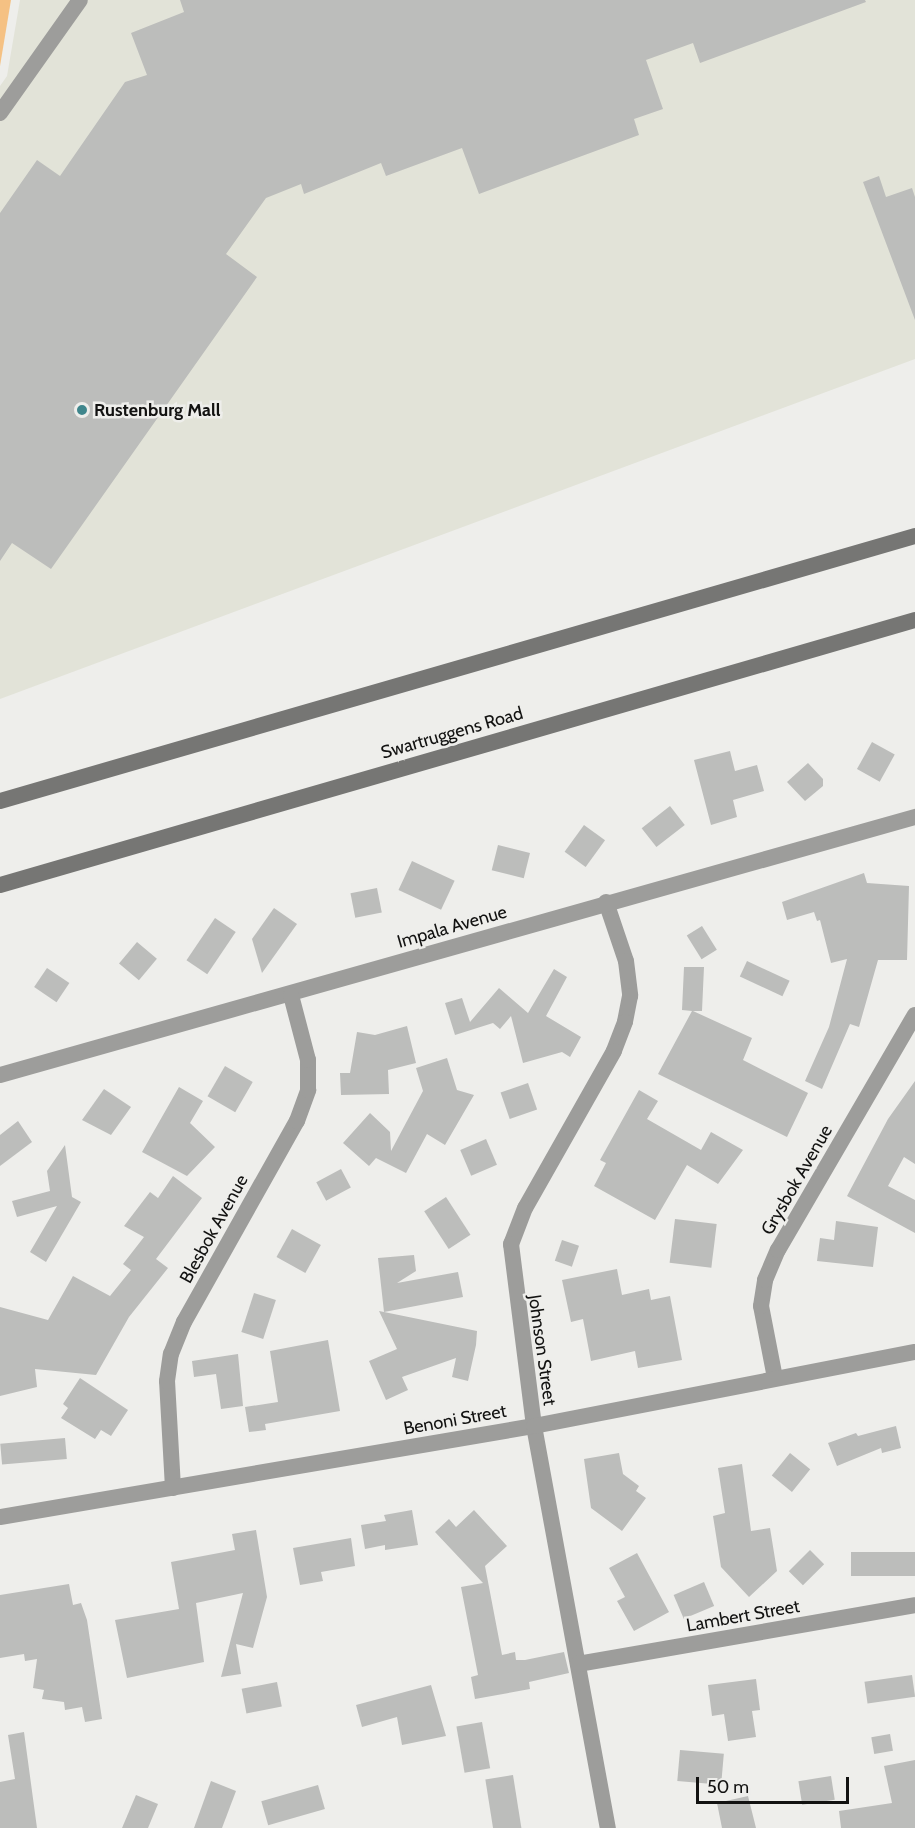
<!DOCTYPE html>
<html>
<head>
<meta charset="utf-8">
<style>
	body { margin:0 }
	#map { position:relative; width:915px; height:1828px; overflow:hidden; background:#eeeeeb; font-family:Cabin,sans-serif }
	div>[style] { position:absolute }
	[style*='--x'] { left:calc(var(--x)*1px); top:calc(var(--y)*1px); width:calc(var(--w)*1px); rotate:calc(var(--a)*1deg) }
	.built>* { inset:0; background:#e2e3d8 }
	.green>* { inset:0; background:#f5c183 }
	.building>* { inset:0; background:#bcbdbb; transform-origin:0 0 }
	.minor>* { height:16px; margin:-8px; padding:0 8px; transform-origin:8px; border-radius:8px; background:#9d9d9b }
	.secondary>* { height:16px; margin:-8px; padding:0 8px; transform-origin:8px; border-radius:8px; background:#767674 }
	.dots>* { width:16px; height:16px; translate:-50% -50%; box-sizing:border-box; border:3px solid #eeeeeb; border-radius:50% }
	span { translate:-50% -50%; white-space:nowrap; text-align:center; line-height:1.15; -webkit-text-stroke:5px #eeeeeb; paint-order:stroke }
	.poi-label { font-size:18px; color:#121211; font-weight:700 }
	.left { translate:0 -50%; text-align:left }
	.street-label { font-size:18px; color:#121211 }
	.scale { position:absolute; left:696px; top:1777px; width:153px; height:27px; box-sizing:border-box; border:3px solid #121211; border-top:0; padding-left:8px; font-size:18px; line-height:21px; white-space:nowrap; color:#121211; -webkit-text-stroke:4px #eeeeeb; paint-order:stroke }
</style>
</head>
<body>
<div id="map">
	<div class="built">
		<i style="clip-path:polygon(20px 0,915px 0,915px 359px,0 699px,0 86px,7px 76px)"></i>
	</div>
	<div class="green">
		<i style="clip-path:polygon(0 0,11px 0,0 66px)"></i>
	</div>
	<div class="building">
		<i style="clip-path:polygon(180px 0,865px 0,866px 2px,700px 63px,693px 43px,646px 60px,663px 109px,634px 119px,639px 135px,479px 194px,462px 148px,386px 176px,381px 163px,304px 194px,301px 184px,266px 198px,226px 254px,257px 277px,51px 569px,12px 543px,0 561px,0 213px,37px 160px,60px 176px,125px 82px,147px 75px,131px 33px,184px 12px)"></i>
		<i style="clip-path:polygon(879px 176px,886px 197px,912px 188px,915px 197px,915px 320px,863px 182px)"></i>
		<i style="left:872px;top:742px;width:26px;height:31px;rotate:29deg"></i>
		<i style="clip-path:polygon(730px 751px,735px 771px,757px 765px,764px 791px,733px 800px,737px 817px,711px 825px,694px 760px)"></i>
		<i style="clip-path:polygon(808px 763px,823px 779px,823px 786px,805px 801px,787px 782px)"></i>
		<i style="left:670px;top:806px;width:24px;height:36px;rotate:52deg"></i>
		<i style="left:584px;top:825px;width:26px;height:33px;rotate:36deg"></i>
		<i style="left:498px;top:845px;width:33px;height:26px;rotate:14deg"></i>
		<i style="left:412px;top:861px;width:47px;height:32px;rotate:25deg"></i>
		<i style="clip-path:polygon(864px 873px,867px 883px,909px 886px,907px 960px,878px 960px,859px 1027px,850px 1024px,822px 1089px,805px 1081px,829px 1027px,847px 959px,831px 963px,820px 920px,817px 921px,814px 912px,787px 920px,782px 902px)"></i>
		<i style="left:377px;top:888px;width:25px;height:27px;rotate:79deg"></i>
		<i style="clip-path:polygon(274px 908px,297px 924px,262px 973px,252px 939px)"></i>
		<i style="left:215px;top:918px;width:25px;height:51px;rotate:34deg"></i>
		<i style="left:702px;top:926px;width:28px;height:18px;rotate:58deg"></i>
		<i style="left:137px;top:942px;width:26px;height:28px;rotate:40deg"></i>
		<i style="left:747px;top:961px;width:47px;height:17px;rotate:25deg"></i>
		<i style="clip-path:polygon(684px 967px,704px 967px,702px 1011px,693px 1011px,752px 1038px,743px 1060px,808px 1093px,787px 1137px,658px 1074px,692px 1011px,682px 1010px)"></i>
		<i style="left:47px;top:968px;width:27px;height:23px;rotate:34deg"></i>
		<i style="clip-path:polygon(554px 969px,567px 977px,546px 1016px,581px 1037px,570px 1057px,562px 1052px,523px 1063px,511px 1016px,500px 1029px,493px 1023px,455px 1035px,445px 1003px,462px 998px,470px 1022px,499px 988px,528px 1013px)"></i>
		<i style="clip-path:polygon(407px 1026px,416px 1063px,388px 1070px,389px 1094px,341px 1095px,340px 1073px,350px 1073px,357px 1032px,375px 1035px)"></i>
		<i style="clip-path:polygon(447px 1058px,457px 1090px,474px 1095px,445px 1145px,427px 1134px,406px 1173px,376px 1158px,369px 1166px,343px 1143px,370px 1113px,390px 1132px,391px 1151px,423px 1091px,416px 1068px)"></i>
		<i style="left:225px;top:1066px;width:32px;height:35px;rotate:30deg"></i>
		<i style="clip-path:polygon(915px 1081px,915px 1164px,904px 1157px,888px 1186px,915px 1200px,915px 1233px,847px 1196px,888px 1119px)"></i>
		<i style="left:528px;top:1083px;width:28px;height:29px;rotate:71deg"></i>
		<i style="clip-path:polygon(179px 1087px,203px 1101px,190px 1123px,215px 1147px,187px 1176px,142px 1152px)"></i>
		<i style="clip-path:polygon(104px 1089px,131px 1107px,111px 1135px,82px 1120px)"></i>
		<i style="clip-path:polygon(639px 1090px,658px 1101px,647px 1119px,701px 1150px,711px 1132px,743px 1150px,718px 1184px,687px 1165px,655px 1220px,594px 1186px,606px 1163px,600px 1160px)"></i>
		<i style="clip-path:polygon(18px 1121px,32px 1142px,0 1166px,0 1135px)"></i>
		<i style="left:486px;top:1139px;width:28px;height:28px;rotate:67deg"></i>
		<i style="clip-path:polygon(65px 1145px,72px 1197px,81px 1202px,46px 1262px,30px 1252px,57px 1206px,17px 1217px,12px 1201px,50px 1191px,47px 1171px)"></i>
		<i style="left:341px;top:1169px;width:21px;height:28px;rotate:62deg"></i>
		<i style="clip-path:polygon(173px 1176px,202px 1198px,156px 1259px,168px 1268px,129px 1317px,96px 1375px,35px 1369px,37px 1387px,0 1396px,0 1307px,48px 1320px,73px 1276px,110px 1296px,131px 1270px,123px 1264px,144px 1237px,124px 1226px,150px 1192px,158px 1198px)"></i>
		<i style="left:446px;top:1197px;width:45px;height:26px;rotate:57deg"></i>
		<i style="left:675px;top:1219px;width:42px;height:44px;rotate:7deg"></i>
		<i style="clip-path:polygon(836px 1221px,878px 1227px,873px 1267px,817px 1261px,820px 1238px,834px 1240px)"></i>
		<i style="left:292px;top:1229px;width:33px;height:32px;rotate:29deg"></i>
		<i style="left:562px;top:1240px;width:18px;height:22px;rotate:19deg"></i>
		<i style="clip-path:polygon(414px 1255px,416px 1271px,397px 1283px,458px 1272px,463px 1297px,384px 1312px,477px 1331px,476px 1345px,468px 1381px,452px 1377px,456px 1358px,402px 1377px,408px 1390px,386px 1400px,369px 1361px,397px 1349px,379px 1311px,384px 1312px,378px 1258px)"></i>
		<i style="clip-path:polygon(617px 1269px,622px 1295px,649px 1289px,651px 1300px,670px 1296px,682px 1360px,638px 1368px,635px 1351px,591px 1361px,583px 1319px,571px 1322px,562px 1280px)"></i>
		<i style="left:254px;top:1293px;width:23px;height:41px;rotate:18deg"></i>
		<i style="clip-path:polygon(328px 1340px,340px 1411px,265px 1424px,266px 1430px,249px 1432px,245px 1407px,278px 1402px,270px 1351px)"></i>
		<i style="clip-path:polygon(238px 1354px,243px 1406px,221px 1409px,216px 1374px,194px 1377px,192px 1361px)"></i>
		<i style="clip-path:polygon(80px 1378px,128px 1410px,111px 1436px,101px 1430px,95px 1439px,61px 1418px,68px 1408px,63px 1404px)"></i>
		<i style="clip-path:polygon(896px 1426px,901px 1448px,882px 1453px,881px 1448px,837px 1466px,828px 1443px,856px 1433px,858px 1436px)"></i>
		<i style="left:65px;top:1438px;width:21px;height:65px;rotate:85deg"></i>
		<i style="clip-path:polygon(619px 1453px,623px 1474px,639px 1486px,636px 1491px,646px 1498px,622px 1531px,591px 1508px,584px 1459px)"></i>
		<i style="left:790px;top:1453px;width:26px;height:29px;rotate:39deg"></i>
		<i style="clip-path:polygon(742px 1464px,751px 1531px,770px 1528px,777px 1571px,749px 1597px,721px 1567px,713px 1516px,725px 1513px,718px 1468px)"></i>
		<i style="clip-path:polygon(412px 1510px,418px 1545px,385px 1550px,385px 1545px,365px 1549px,361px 1525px,386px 1521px,384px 1515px)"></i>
		<i style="clip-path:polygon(474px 1510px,507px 1546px,485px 1566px,502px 1655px,515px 1652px,516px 1660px,525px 1660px,564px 1652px,569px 1673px,529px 1682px,530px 1689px,475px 1699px,471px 1677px,478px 1675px,461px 1587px,483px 1583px,435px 1532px,449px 1519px,456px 1527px)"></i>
		<i style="clip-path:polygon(256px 1530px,267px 1597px,253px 1648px,236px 1644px,241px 1674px,221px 1677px,243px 1593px,196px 1603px,204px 1662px,127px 1678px,115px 1620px,179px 1609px,171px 1562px,235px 1550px,232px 1534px)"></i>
		<i style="clip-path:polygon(351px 1538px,355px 1566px,321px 1572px,323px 1581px,300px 1585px,293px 1548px)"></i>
		<i style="left:810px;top:1550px;width:20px;height:30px;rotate:45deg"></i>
		<i style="left:915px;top:1552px;width:24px;height:64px;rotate:90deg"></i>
		<i style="clip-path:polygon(637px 1553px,669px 1612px,634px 1631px,617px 1601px,625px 1597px,609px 1568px)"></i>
		<i style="left:704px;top:1582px;width:26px;height:33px;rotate:67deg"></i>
		<i style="clip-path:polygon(69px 1584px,73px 1605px,81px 1603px,87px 1620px,102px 1719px,85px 1722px,82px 1707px,65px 1710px,64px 1702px,42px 1699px,44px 1690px,33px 1688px,37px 1659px,25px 1661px,24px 1654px,0 1658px,0 1595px)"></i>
		<i style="left:912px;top:1675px;width:22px;height:48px;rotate:82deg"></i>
		<i style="clip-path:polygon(756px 1679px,760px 1710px,752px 1711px,756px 1737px,728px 1741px,724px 1714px,712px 1716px,708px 1685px)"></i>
		<i style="left:277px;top:1682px;width:25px;height:36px;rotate:79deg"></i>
		<i style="clip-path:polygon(431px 1685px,446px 1736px,402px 1745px,397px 1717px,362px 1727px,356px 1705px)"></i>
		<i style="left:482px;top:1722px;width:47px;height:26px;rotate:80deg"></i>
		<i style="clip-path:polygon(24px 1732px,37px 1828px,0 1828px,0 1782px,15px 1779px,8px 1735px)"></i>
		<i style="left:890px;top:1734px;width:17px;height:19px;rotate:80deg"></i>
		<i style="left:680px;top:1750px;width:44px;height:31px;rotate:5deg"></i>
		<i style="clip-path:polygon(915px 1760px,915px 1828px,841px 1828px,839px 1811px,892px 1803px,884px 1766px)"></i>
		<i style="left:513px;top:1775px;width:54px;height:28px;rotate:81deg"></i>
		<i style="left:831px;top:1776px;width:24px;height:33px;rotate:81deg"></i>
		<i style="clip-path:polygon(211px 1781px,236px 1791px,222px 1828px,194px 1828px)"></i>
		<i style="left:318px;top:1785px;width:25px;height:59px;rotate:74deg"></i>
		<i style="clip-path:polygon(136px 1795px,158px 1804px,148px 1828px,122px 1828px)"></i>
		<i style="clip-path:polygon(748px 1796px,756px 1828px,722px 1828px,717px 1803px)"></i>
	</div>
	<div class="minor">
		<i style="--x:0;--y:113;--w:138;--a:-54.7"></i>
		<i style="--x:606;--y:902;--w:62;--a:71.3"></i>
		<i style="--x:626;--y:961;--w:35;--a:83"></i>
		<i style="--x:630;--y:996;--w:26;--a:101"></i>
		<i style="--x:625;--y:1022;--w:31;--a:111"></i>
		<i style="--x:614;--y:1051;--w:180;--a:119.5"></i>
		<i style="--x:525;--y:1208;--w:39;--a:111"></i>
		<i style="--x:511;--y:1244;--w:183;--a:82.8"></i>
		<i style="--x:534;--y:1426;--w:409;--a:79.6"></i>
		<i style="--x:0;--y:1075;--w:951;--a:-15.75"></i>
		<i style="--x:775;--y:1378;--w:73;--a:-101"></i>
		<i style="--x:761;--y:1306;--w:26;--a:-81"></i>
		<i style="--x:765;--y:1280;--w:33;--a:-67"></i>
		<i style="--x:778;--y:1250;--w:272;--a:-59.8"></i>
		<i style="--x:173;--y:1488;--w:107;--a:-93.2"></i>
		<i style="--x:167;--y:1381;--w:27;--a:-82"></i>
		<i style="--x:171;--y:1354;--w:35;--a:-68"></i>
		<i style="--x:184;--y:1322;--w:231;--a:-60.7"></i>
		<i style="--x:297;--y:1121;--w:33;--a:-70"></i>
		<i style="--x:308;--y:1090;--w:30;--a:-90"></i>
		<i style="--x:308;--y:1060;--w:67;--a:-104.7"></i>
		<i style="--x:0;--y:1517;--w:542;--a:-9.67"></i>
		<i style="--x:534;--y:1426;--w:388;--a:-11"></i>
		<i style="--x:578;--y:1664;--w:342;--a:-9.9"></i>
	</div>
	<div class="secondary">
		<i style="--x:0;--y:801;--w:953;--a:-16.15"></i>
		<i style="--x:0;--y:885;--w:953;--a:-16.15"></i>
	</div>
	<div class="dots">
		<i style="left:82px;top:410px;background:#3f868c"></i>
	</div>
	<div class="poi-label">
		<span class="left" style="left:94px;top:410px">Rustenburg Mall</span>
	</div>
	<div class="street-label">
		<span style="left:452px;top:733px;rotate:-16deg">Swartruggens Road</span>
		<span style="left:452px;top:927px;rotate:-16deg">Impala Avenue</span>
		<span style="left:797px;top:1180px;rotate:-60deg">Grysbok Avenue</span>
		<span style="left:214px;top:1229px;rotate:-61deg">Blesbok Avenue</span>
		<span style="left:542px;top:1350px;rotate:82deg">Johnson Street</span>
		<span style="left:455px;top:1420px;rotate:-10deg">Benoni Street</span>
		<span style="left:743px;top:1616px;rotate:-10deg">Lambert Street</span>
	</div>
	<div class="scale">50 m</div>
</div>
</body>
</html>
